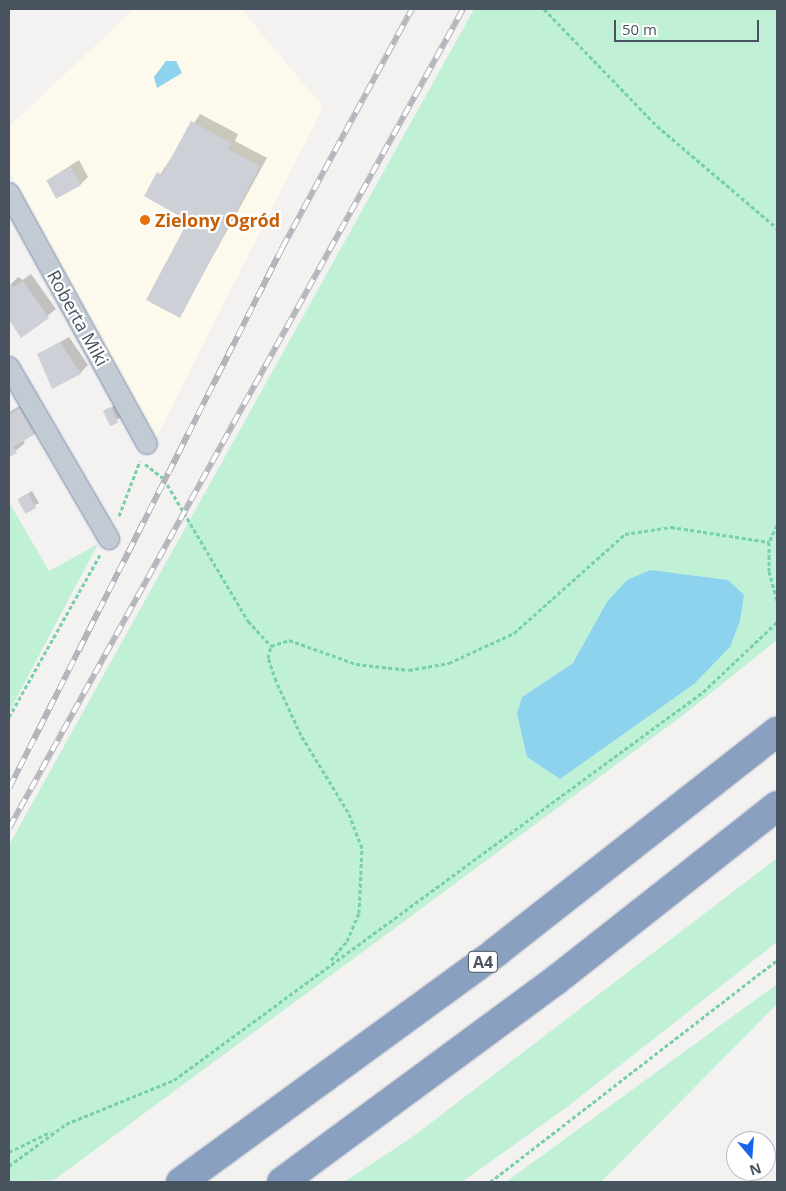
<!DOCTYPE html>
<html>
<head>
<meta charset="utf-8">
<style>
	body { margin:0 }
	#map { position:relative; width:786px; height:1191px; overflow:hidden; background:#f4f1f1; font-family:"Open Sans",sans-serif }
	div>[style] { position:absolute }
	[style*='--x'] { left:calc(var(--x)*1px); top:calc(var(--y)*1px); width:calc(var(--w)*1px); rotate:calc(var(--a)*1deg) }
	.commercial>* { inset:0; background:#fdf9ec }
	.green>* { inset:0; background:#c0f1d6 }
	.water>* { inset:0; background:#8dd3ee }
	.shadow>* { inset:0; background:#0003; transform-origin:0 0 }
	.building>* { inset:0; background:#cdd0d6; transform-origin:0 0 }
	.path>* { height:3px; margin-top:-1.5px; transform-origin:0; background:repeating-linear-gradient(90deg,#77d0aa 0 4px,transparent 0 6.5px) }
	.roads { filter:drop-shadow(0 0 1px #748bac) drop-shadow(0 0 1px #748bac) }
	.minor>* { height:20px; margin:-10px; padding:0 10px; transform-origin:10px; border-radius:10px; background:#c2cad3 }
	.motorway>* { height:28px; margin:-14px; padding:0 14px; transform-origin:14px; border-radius:14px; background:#89a0c0 }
	.rail>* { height:5.5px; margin-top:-2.75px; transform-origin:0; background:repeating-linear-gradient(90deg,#fff 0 11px,#b3b6bb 0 22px); box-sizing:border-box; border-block:1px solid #b3b6bb }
	.dots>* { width:14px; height:14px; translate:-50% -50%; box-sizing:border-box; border:2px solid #fff; border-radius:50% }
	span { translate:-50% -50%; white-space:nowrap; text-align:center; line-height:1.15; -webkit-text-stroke:4.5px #fff; paint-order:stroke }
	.shield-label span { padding:1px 4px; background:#fff; border:1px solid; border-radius:4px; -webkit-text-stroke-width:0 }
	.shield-label { font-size:16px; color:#48535f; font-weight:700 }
	.food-label { font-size:18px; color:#c56008; font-weight:700 }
	.left { translate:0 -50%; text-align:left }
	.street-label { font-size:18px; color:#48535f }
	.frame { position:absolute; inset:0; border:10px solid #48535f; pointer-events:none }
	.north { position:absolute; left:726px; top:1131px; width:50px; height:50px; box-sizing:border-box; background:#fff; border:1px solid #b6babf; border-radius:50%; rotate:162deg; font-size:14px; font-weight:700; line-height:20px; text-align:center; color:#48535f }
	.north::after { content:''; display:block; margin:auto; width:18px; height:22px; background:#1664e9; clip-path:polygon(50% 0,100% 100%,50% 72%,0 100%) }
	.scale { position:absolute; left:614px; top:20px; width:145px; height:22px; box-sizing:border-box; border:2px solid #48535f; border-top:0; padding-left:6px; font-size:15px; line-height:18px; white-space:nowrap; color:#48535f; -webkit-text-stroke:4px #fff; paint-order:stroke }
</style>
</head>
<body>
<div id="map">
	<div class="commercial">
		<i style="clip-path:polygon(134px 9px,241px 9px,323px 107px,155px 440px,9px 170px,9px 127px)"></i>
	</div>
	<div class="green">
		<i style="clip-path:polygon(evenodd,474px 9px,777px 9px,777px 640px,682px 716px,54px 1180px,9px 1182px,9px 845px,474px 9px,650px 571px,728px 580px,517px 713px,522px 697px,573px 663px,627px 580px,650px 571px)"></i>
		<i style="clip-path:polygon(9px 502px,49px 571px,98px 544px,9px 712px)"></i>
		<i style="clip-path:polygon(777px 858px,777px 942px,567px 1107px,462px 1182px,344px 1182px,411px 1138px)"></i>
		<i style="clip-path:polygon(777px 984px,777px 1004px,601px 1182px,506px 1182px)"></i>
	</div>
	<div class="water">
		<i style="clip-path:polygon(166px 61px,176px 61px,182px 73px,157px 88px,154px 77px)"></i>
		<i style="clip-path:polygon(650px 570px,728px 580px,744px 595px,740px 621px,730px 647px,694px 684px,560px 779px,527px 757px,517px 713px,522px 697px,573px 663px,607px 602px,627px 580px)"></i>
	</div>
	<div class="shadow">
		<i style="clip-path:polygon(200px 114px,238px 134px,235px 141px,267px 158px,180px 316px,189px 221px,146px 196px)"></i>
		<i style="clip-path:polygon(79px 160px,88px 177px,80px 185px,48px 180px)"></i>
		<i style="clip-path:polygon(31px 274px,56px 309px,22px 336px,9px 318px,9px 286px,18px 277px,23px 280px)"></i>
		<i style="clip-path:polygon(69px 337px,88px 365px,80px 373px,38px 355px)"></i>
		<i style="clip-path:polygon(30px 400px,24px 444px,9px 456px,9px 412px)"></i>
		<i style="clip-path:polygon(115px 405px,121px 417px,111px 424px,104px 412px)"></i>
		<i style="left:32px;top:491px;width:14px;height:16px;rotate:60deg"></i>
	</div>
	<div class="building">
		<i style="clip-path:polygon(191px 121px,231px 143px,228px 149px,260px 166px,180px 318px,146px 300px,188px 221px,144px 196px,157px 172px,162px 175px)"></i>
		<i style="left:71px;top:167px;width:21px;height:28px;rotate:62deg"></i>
		<i style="clip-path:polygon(23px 281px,49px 318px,21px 338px,9px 320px,9px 284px,14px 287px)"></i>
		<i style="clip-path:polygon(60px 342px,81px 374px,52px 389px,37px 354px)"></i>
		<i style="clip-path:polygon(22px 407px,37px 433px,13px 447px,17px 453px,9px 457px,9px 415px)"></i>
		<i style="left:111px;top:407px;width:17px;height:9px;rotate:65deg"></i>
		<i style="left:28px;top:494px;width:16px;height:12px;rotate:60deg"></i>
	</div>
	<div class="path">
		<i style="--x:544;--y:9;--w:163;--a:46"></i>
		<i style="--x:657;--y:126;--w:157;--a:40.4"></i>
		<i style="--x:145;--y:464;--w:24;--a:38"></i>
		<i style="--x:164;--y:479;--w:165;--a:59.4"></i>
		<i style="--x:248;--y:621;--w:34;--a:47"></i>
		<i style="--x:119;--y:516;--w:59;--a:-69.1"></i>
		<i style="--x:777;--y:525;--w:19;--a:115"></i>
		<i style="--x:769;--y:542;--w:29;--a:90"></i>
		<i style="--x:769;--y:571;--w:31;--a:75"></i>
		<i style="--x:9;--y:717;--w:186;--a:-60.7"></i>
		<i style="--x:331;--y:960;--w:25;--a:-50"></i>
		<i style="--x:347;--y:941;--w:30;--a:-67"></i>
		<i style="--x:359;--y:913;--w:65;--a:-87.4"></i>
		<i style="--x:362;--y:848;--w:39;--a:-111"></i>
		<i style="--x:348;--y:812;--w:90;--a:-121.4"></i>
		<i style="--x:301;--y:735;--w:60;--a:-114.8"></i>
		<i style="--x:276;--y:681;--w:24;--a:-109"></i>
		<i style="--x:268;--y:658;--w:12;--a:-76"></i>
		<i style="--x:271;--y:646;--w:19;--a:-18"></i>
		<i style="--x:289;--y:640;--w:71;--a:19.7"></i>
		<i style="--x:356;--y:664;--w:53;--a:6.5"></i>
		<i style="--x:409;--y:670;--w:41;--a:-9.9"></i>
		<i style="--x:449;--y:663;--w:72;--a:-24.8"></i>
		<i style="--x:514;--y:633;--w:149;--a:-41.7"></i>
		<i style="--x:625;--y:534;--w:47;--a:-8.7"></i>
		<i style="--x:671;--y:527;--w:99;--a:8.7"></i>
		<i style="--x:9;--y:1152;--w:46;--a:-26"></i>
		<i style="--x:9;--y:1166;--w:71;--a:-36.4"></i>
		<i style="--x:66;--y:1124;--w:117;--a:-22.2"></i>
		<i style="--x:174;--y:1080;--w:656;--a:-36.26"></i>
		<i style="--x:703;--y:692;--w:102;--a:-43.4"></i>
		<i style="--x:490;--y:1182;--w:363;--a:-37.7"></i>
	</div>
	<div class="roads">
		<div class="minor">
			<i style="--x:9;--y:193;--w:286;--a:61.2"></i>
			<i style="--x:9;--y:367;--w:199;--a:59.8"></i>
		</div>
		<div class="motorway">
			<i style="--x:181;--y:1182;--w:390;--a:-36.1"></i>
			<i style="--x:496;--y:952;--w:357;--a:-38.1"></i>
			<i style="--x:282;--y:1182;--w:340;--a:-36.4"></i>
			<i style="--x:556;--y:980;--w:281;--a:-38.2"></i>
		</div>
	</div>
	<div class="rail">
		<i style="--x:9;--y:788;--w:605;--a:-63.18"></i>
		<i style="--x:282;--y:248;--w:272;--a:-61.5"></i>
		<i style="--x:9;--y:828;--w:936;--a:-61"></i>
	</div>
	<div class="dots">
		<i style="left:145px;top:220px;background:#e8710a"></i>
	</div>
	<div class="shield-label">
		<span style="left:483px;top:962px">A4</span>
	</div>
	<div class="food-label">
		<span class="left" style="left:155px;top:220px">Zielony Ogród</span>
	</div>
	<div class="street-label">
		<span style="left:78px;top:318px;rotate:61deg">Roberta Miki</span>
	</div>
	<div class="frame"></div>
	<div class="north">N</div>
	<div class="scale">50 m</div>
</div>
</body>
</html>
